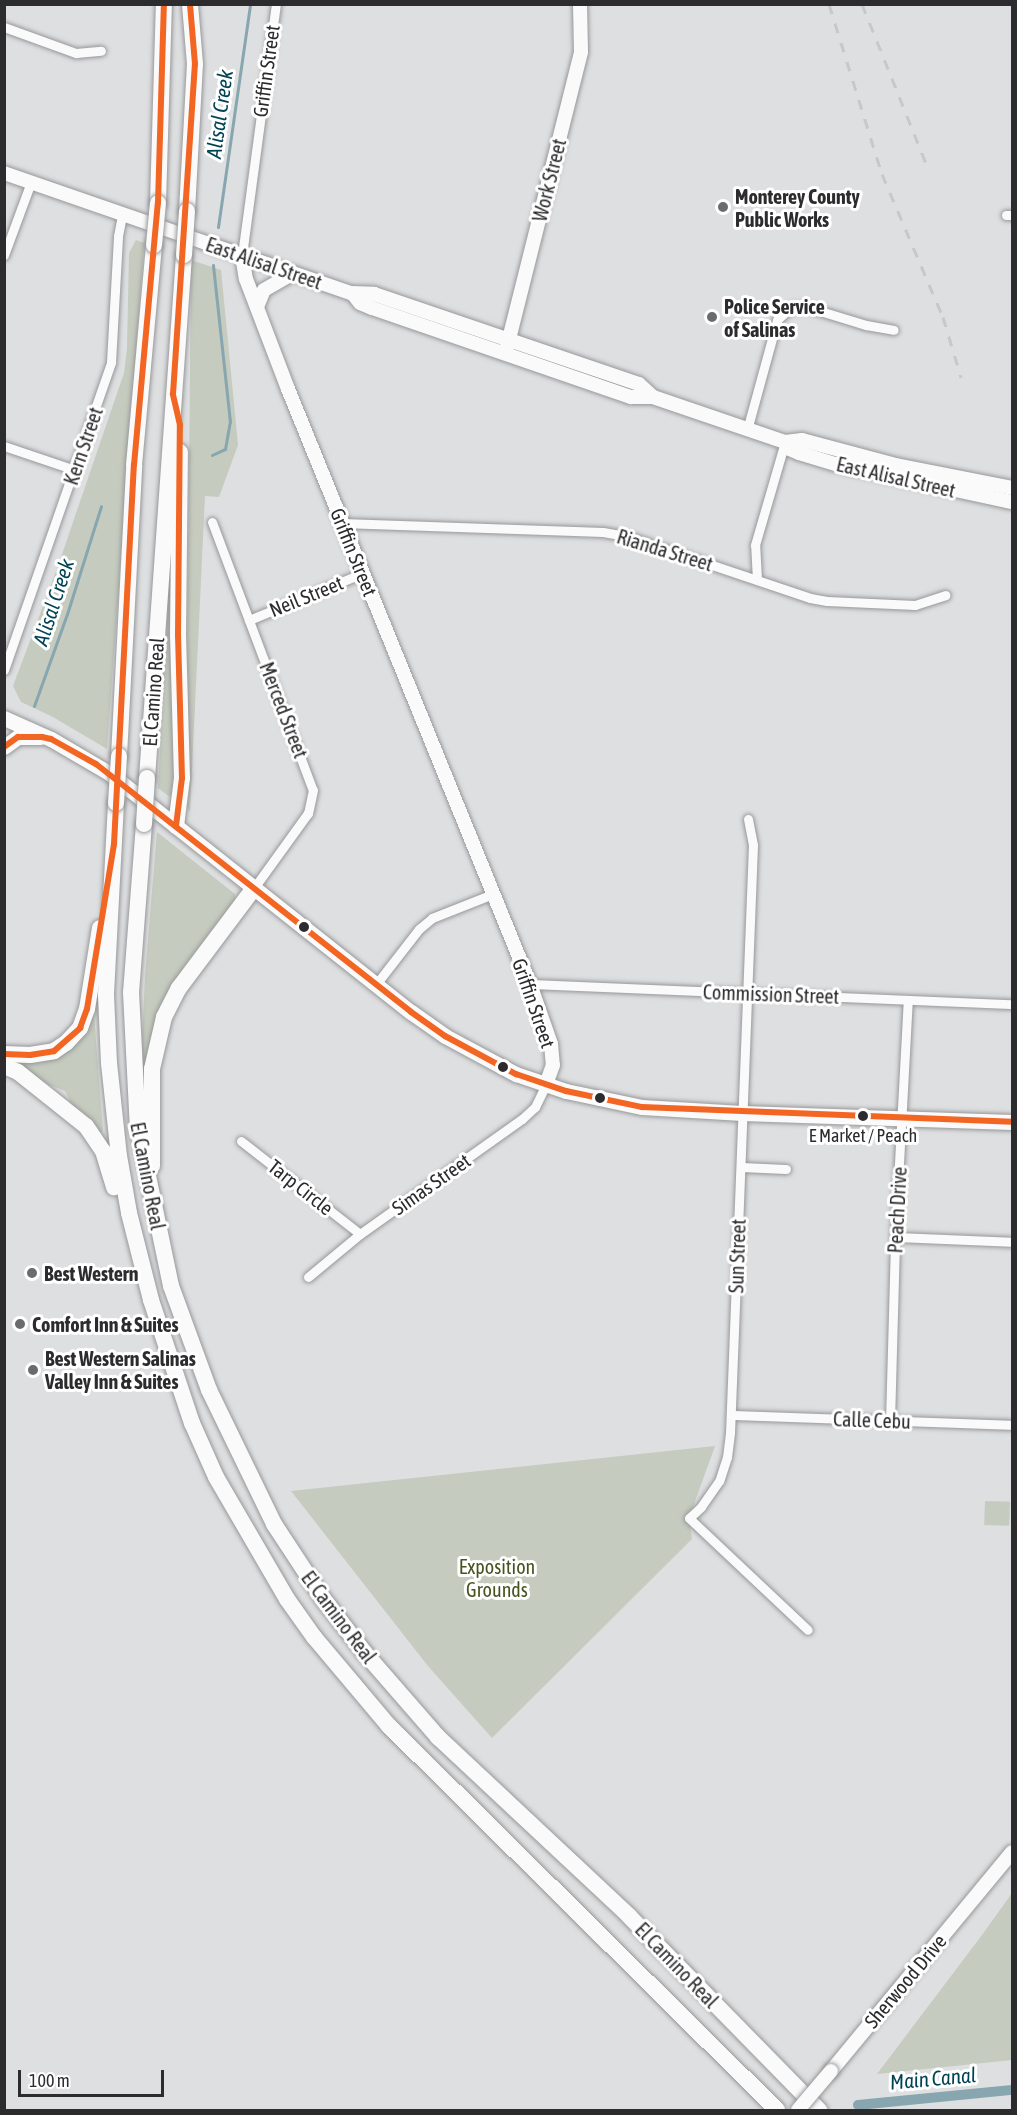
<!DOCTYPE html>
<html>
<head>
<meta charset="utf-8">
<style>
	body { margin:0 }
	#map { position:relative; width:1017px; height:2115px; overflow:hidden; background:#dedfe1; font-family:"Asap Condensed",sans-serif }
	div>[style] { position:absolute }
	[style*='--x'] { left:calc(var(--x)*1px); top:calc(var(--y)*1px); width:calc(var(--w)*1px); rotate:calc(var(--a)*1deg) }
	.green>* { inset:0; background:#c5cbbe; transform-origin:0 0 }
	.stream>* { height:3px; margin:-1.5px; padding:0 1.5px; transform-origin:1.5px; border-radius:1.5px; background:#87a6b0 }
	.canal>* { height:10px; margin:-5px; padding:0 5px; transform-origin:5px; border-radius:5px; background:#87a6b0 }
	.roads { filter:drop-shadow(0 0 2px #97989a) drop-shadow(0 0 2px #97989a) }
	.street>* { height:9px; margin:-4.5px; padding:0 4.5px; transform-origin:4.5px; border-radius:4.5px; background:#fafafa }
	.secondary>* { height:14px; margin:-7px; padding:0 7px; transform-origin:7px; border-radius:7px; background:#fafafa }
	.primary>* { height:15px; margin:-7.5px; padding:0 7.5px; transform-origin:7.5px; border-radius:7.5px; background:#fafafa }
	.highway>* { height:16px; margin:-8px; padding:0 8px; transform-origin:8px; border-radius:8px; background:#fafafa }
	.rail>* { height:3px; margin-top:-1.5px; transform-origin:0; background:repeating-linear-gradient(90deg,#c8c8c9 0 10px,transparent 0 20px) }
	.bridges { filter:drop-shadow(0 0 2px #97989a) drop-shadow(0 0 2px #97989a) }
	.secondary-bridge>* { height:14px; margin:-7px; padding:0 7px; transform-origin:7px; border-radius:7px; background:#fafafa }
	.highway-bridge>* { height:16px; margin:-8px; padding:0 8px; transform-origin:8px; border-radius:8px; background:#fafafa }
	.bus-1>* { height:6px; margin:-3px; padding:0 3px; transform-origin:3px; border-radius:3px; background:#f26522 }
	.dots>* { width:16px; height:16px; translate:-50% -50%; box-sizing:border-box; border:3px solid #fff; border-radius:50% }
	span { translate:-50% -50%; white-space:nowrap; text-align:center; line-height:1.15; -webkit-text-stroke:6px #fff; paint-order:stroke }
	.bus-label { font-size:18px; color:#2c2c2e }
	.street-label { font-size:20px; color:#2c2c2e }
	.poi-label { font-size:20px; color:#2c2c2e; font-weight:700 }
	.left { translate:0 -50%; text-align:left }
	.park-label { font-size:20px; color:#44551f }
	.water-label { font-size:21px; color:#004454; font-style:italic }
	.frame { position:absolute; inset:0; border:6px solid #2c2c2e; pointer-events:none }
	.scale { position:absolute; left:18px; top:2070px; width:146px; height:27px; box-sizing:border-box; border:3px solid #2c2c2e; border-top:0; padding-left:8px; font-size:18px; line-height:21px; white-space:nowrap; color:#2c2c2e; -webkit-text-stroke:4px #fff; paint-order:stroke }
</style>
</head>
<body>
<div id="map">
	<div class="green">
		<i style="clip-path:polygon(136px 240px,144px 243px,107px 749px,53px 717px,21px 702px,13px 686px,58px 566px,124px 373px,127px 348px,129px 253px)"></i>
		<i style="clip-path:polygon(191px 260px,221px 270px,238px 445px,219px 497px,205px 496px,190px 811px,186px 807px)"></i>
		<i style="clip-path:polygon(174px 585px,174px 789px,170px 797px,158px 788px,169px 586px)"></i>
		<i style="clip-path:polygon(157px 832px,235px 894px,235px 900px,183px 968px,170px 991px,149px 1067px,141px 1067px,145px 975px)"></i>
		<i style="clip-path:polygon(94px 1015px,103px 1131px,99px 1134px,74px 1109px,65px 1091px,34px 1079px,18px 1065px,18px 1061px,37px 1063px,52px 1060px,64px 1052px,77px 1042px)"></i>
		<i style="clip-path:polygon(715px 1446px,689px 1518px,692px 1539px,492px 1738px,428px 1666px,291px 1491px)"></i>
		<i style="left:985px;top:1501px;width:25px;height:24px;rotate:2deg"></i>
		<i style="clip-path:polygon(1012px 1893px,1012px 2060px,877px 2074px,982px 1935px)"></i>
	</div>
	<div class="stream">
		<i style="--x:218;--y:227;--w:225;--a:-81.8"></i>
		<i style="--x:212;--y:455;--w:14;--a:-25"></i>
		<i style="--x:225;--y:449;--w:27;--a:-80"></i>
		<i style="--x:230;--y:422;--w:158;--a:-96.2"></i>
		<i style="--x:34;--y:706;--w:98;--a:-70.3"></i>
		<i style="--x:67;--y:614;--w:113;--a:-72.5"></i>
	</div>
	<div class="canal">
		<i style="--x:858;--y:2105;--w:155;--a:-5.6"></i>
	</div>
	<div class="roads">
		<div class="street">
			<i style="--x:4;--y:27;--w:77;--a:19.9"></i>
			<i style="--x:76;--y:53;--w:25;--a:-5"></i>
			<i style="--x:1006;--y:215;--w:6;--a:0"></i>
			<i style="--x:4;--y:255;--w:78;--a:-69.7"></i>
			<i style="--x:242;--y:255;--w:253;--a:-82.3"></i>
			<i style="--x:747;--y:430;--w:114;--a:-74.7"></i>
			<i style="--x:777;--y:320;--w:18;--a:-43"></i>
			<i style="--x:790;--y:308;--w:17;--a:-3"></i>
			<i style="--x:807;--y:307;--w:62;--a:17"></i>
			<i style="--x:866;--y:325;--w:28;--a:10"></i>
			<i style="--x:4;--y:446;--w:75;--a:18.7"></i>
			<i style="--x:212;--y:522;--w:286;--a:69.4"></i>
			<i style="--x:313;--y:790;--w:24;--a:102"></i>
			<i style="--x:308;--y:813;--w:92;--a:125.8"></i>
			<i style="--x:342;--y:523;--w:261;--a:2"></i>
			<i style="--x:603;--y:532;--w:23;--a:10"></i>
			<i style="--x:626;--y:536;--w:194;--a:18.6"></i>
			<i style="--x:810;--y:598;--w:17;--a:10"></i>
			<i style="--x:827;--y:601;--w:88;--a:2.6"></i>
			<i style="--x:915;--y:605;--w:32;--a:-18"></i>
			<i style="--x:757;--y:580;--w:35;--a:-93"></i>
			<i style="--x:755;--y:545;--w:107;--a:-73.8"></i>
			<i style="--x:249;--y:620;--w:123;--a:-22.4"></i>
			<i style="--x:4;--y:670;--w:326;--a:-70.8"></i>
			<i style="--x:111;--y:362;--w:126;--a:-86.8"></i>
			<i style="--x:118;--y:236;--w:21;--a:-79"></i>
			<i style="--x:748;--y:819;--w:26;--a:79"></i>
			<i style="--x:753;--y:845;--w:588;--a:92.24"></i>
			<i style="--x:730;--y:1433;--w:24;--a:97"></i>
			<i style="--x:727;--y:1457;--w:25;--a:108"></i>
			<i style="--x:719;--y:1481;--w:32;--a:125"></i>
			<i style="--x:701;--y:1507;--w:16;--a:137"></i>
			<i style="--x:689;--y:1518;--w:163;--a:43.3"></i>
			<i style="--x:377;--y:983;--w:68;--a:-52.1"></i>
			<i style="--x:419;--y:929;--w:17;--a:-40"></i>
			<i style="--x:432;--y:918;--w:66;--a:-21.5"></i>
			<i style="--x:530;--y:984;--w:482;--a:2.4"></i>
			<i style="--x:241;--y:1141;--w:151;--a:38"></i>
			<i style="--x:741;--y:1167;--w:45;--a:2.5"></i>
			<i style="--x:895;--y:1237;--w:117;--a:2.4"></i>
			<i style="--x:308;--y:1277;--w:67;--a:-39.6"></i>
			<i style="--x:360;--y:1234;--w:199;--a:-35.4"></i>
			<i style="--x:522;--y:1119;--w:18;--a:-43"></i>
			<i style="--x:535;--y:1107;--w:25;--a:-64"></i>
			<i style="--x:731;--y:1415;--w:281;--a:2"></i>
			<i style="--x:890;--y:1421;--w:184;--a:-88.4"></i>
			<i style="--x:895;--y:1237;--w:237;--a:-86.9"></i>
		</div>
		<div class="secondary">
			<i style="--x:4;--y:173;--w:367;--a:19.1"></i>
			<i style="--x:351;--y:293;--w:23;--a:2"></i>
			<i style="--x:374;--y:294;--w:280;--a:18.8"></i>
			<i style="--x:639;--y:384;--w:19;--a:43"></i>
			<i style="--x:242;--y:255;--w:24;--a:81"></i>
			<i style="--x:246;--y:279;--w:118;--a:69.1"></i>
			<i style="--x:288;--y:389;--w:642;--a:67.87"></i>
			<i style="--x:530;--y:984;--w:64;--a:70.7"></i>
			<i style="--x:551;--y:1044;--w:21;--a:85"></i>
			<i style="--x:553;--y:1065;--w:20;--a:110"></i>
			<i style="--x:353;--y:294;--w:11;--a:52"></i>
			<i style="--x:360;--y:303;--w:13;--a:23"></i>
			<i style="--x:372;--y:308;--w:274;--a:19"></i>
			<i style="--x:631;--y:397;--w:22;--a:0"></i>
			<i style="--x:653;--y:397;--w:139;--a:18.8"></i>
			<i style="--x:785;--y:442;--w:17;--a:-7"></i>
			<i style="--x:802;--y:440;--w:97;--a:14.9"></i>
			<i style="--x:896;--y:465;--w:118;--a:11.2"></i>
			<i style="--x:257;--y:307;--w:18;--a:-68"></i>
			<i style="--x:264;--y:290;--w:34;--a:-30"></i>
			<i style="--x:507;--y:347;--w:304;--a:-75.9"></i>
			<i style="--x:581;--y:52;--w:48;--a:-91.2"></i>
			<i style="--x:785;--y:442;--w:9;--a:54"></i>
			<i style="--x:790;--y:449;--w:10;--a:24"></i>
			<i style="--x:799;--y:453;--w:39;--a:17"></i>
			<i style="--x:836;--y:464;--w:180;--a:12.2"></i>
			<i style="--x:831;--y:2071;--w:284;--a:-50.4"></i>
		</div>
		<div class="primary">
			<i style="--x:4;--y:718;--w:51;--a:24.1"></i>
			<i style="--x:51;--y:739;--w:67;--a:30.4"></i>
			<i style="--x:109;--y:773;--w:385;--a:38.4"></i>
			<i style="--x:411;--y:1012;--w:42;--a:35.2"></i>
			<i style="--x:445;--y:1036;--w:81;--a:28.2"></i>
			<i style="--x:516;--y:1074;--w:53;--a:18.8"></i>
			<i style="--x:566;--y:1091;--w:78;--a:11.9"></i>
			<i style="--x:642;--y:1107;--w:100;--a:3.4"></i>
			<i style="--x:742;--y:1113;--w:270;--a:1.9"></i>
			<i style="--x:4;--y:747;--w:17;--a:-36"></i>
			<i style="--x:18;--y:737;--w:22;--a:0"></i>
		</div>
		<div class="highway">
			<i style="--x:158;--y:203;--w:199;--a:-88.3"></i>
			<i style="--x:187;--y:211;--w:147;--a:-86.9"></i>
			<i style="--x:195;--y:64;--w:60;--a:-94.8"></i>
			<i style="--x:119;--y:756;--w:291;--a:-87"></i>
			<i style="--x:134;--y:465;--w:221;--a:-84.8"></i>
			<i style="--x:147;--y:778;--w:524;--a:-85.95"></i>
			<i style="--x:116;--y:803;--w:192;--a:93"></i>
			<i style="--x:106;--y:995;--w:68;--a:87.5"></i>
			<i style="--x:109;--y:1063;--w:94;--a:83.9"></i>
			<i style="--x:119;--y:1156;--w:58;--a:80"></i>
			<i style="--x:129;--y:1213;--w:90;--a:75.8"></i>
			<i style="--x:151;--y:1300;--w:130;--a:71.6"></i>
			<i style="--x:192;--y:1423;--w:59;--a:66"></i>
			<i style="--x:216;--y:1477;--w:141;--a:59.8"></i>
			<i style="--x:287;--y:1599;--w:47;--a:54.6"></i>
			<i style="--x:314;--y:1637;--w:116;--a:49.9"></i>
			<i style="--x:389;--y:1726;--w:546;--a:44.7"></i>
			<i style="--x:144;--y:824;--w:169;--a:94.4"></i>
			<i style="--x:131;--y:992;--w:136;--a:87.1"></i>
			<i style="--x:138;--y:1128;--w:161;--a:78.2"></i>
			<i style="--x:171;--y:1286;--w:111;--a:69.9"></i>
			<i style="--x:209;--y:1390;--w:149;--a:64.1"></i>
			<i style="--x:274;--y:1524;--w:91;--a:56.7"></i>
			<i style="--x:324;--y:1600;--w:66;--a:52.4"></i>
			<i style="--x:364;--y:1652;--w:113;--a:49"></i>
			<i style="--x:438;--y:1737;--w:262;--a:43.1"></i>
			<i style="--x:629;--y:1916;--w:272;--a:45.6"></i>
			<i style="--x:176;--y:826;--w:48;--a:-82.9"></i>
			<i style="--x:182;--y:778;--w:142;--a:-91.6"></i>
			<i style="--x:178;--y:636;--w:184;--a:-89.4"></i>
			<i style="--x:4;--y:1054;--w:26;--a:2"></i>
			<i style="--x:30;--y:1055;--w:24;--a:-9"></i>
			<i style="--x:54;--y:1051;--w:14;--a:-34"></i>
			<i style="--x:66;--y:1043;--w:21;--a:-47"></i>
			<i style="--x:80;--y:1028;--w:20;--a:-70"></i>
			<i style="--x:87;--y:1009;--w:82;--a:-80.9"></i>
			<i style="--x:4;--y:1066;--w:15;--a:23"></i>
			<i style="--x:18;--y:1072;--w:87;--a:38.5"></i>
			<i style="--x:86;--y:1126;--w:30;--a:56"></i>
			<i style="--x:103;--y:1151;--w:38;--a:73"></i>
			<i style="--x:152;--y:1166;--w:97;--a:-90"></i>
			<i style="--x:152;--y:1069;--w:53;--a:-77"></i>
			<i style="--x:164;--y:1017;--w:33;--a:-63"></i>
			<i style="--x:179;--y:988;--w:125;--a:-53.1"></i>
		</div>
	</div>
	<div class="rail">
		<i style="--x:829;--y:4;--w:178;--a:72.7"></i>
		<i style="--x:882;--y:174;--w:155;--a:66.9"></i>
		<i style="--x:943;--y:317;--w:63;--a:73.3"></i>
		<i style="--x:862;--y:4;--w:177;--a:68.1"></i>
	</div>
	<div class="bridges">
		<div class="secondary-bridge">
			<i style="--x:798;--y:2110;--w:51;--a:-49.8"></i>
		</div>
		<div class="highway-bridge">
			<i style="--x:154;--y:245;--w:42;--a:-84.6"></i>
			<i style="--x:184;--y:255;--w:44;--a:-86.1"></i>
			<i style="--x:116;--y:803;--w:47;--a:-86.3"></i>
			<i style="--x:144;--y:824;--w:46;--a:-86.3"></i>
		</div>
	</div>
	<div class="bus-1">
		<i style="--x:4;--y:747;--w:17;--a:-36"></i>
		<i style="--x:18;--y:737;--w:24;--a:0"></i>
		<i style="--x:42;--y:737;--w:9;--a:13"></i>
		<i style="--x:51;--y:739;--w:51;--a:29.1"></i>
		<i style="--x:96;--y:764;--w:401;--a:38.2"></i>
		<i style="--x:411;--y:1012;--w:42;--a:35.2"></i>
		<i style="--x:445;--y:1036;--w:81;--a:28.2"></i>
		<i style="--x:516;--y:1074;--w:53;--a:18.8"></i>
		<i style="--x:566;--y:1091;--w:78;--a:11.9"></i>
		<i style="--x:642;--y:1107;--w:370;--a:2.3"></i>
		<i style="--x:176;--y:826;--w:48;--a:-82.9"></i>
		<i style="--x:182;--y:778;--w:142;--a:-91.6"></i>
		<i style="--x:178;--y:636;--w:211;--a:-89.5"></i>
		<i style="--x:180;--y:425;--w:32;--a:-103"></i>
		<i style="--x:173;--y:394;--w:331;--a:-86.2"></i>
		<i style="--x:195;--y:64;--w:60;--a:-94.8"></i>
		<i style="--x:4;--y:1054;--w:26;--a:2"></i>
		<i style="--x:30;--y:1055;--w:24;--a:-9"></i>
		<i style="--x:54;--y:1051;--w:35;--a:-41"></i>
		<i style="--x:80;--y:1028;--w:20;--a:-70"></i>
		<i style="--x:87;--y:1009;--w:167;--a:-80.7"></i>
		<i style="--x:114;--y:844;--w:380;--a:-87"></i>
		<i style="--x:134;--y:465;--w:263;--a:-84.8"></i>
		<i style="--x:158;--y:203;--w:199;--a:-88.3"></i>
	</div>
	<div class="dots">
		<i style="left:723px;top:207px;background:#6a6b6d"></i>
		<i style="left:712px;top:317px;background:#6a6b6d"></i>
		<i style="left:304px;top:927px;background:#2c2c2e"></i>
		<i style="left:503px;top:1067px;background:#2c2c2e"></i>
		<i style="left:600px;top:1098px;background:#2c2c2e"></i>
		<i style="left:863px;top:1116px;background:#2c2c2e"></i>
		<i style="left:32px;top:1273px;background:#6a6b6d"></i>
		<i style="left:20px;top:1324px;background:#6a6b6d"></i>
		<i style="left:33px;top:1370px;background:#6a6b6d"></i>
	</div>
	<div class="bus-label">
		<span style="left:863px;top:1136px">E Market / Peach</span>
	</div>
	<div class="street-label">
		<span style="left:266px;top:71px;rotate:-82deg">Griffin Street</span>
		<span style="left:549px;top:180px;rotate:-76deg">Work Street</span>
		<span style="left:264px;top:263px;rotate:19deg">East Alisal Street</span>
		<span style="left:83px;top:446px;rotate:-71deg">Kern Street</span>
		<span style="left:896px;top:477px;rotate:13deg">East Alisal Street</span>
		<span style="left:665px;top:550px;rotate:17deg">Rianda Street</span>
		<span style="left:354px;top:552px;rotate:68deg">Griffin Street</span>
		<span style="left:306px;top:596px;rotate:-22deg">Neil Street</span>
		<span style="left:153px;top:692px;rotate:-86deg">El Camino Real</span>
		<span style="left:284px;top:710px;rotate:69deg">Merced Street</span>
		<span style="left:771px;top:994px;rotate:2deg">Commission Street</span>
		<span style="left:534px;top:1003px;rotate:71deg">Griffin Street</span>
		<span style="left:148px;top:1176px;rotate:79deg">El Camino Real</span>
		<span style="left:431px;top:1184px;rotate:-35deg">Simas Street</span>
		<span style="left:301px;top:1187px;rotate:38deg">Tarp Circle</span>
		<span style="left:897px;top:1210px;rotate:-87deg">Peach Drive</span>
		<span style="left:737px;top:1256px;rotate:-88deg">Sun Street</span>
		<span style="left:872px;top:1420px;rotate:2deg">Calle Cebu</span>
		<span style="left:339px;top:1617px;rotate:53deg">El Camino Real</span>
		<span style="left:677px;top:1965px;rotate:46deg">El Camino Real</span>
		<span style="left:905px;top:1981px;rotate:-50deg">Sherwood Drive</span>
	</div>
	<div class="poi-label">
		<span class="left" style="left:735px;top:208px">Monterey County<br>Public Works</span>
		<span class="left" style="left:724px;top:318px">Police Service<br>of Salinas</span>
		<span class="left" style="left:44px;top:1273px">Best Western</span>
		<span class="left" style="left:32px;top:1324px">Comfort Inn &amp; Suites</span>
		<span class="left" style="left:45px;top:1370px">Best Western Salinas<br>Valley Inn &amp; Suites</span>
	</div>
	<div class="park-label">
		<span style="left:497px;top:1578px">Exposition<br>Grounds</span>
	</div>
	<div class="water-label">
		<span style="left:219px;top:114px;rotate:-82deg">Alisal Creek</span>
		<span style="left:53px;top:602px;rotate:-72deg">Alisal Creek</span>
		<span style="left:933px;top:2078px;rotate:-5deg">Main Canal</span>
	</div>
	<div class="frame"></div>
	<div class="scale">100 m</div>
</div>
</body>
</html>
